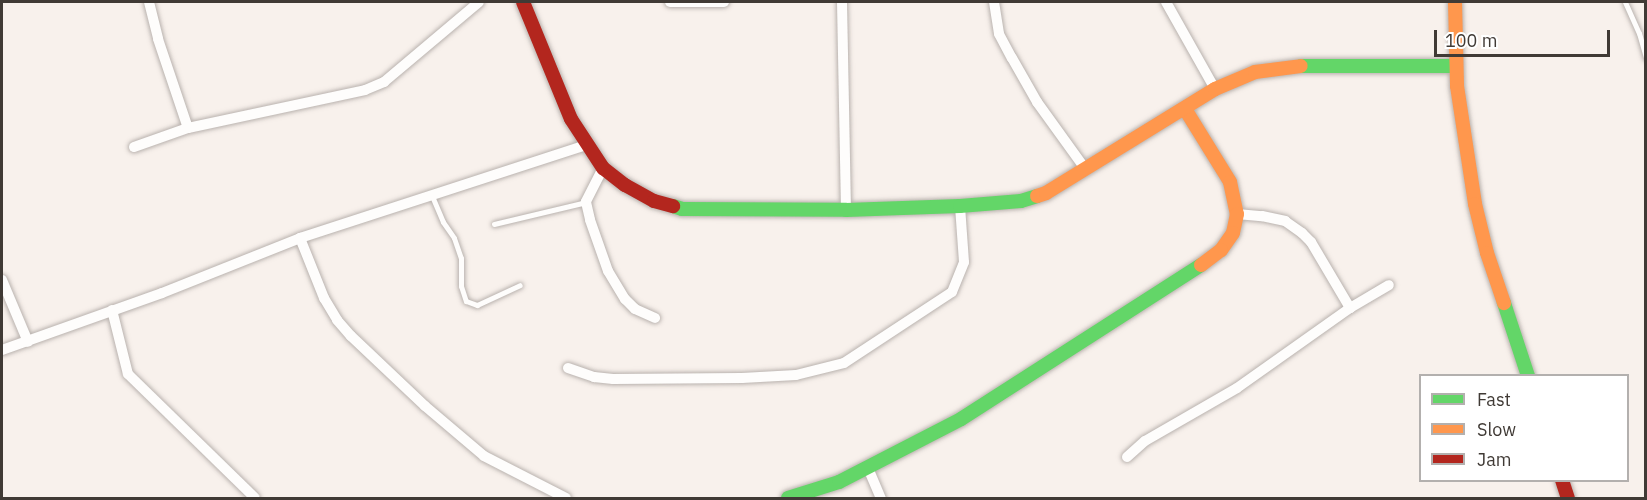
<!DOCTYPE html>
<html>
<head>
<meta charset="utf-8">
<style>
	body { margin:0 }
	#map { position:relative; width:1647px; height:500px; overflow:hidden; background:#f8f1ec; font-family:"IBM Plex Sans",sans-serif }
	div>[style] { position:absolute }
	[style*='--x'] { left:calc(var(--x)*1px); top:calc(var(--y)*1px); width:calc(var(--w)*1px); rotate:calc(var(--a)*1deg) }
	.roads { filter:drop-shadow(0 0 2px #b9b2ae) drop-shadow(0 0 2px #b9b2ae) }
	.lane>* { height:5px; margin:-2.5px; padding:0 2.5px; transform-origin:2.5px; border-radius:2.5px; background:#fefdfc }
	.street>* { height:10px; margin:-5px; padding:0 5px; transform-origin:5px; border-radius:5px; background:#fefdfc }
	.fast>* { height:14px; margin:-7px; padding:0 7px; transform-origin:7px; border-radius:7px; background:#63d668 }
	.slow>* { height:14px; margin:-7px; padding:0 7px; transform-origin:7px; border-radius:7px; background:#ff974d }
	.jam>* { height:14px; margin:-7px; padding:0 7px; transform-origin:7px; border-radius:7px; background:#b3261e }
	span { translate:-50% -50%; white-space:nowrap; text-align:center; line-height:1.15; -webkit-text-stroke:4.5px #fff; paint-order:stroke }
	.frame { position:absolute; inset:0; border:3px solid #403a35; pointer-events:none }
	.legend { position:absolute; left:1419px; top:374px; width:210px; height:108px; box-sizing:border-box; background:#fff; border:2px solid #b3b0ae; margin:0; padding:8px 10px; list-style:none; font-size:18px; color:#403a35 }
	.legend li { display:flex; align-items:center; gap:12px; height:30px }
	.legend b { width:30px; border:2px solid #b3b0ae }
	.scale { position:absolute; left:1434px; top:30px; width:176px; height:27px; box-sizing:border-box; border:3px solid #403a35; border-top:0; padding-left:8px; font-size:18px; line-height:21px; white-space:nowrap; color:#403a35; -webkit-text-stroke:4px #fff; paint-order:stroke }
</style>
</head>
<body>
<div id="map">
	<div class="roads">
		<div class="lane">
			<i style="--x:1625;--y:2;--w:34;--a:66"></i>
			<i style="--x:1639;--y:33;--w:26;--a:74"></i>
			<i style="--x:432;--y:196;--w:28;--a:67"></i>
			<i style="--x:443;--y:222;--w:19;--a:55"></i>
			<i style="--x:454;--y:238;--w:21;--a:71"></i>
			<i style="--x:461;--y:258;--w:28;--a:90"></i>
			<i style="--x:461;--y:286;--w:16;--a:72"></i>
			<i style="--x:466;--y:301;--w:12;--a:20"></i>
			<i style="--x:477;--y:305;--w:47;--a:-24.9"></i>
			<i style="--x:494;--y:224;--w:95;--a:-13.4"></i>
		</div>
		<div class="street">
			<i style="--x:149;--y:2;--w:38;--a:76"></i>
			<i style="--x:158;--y:39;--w:94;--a:71.4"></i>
			<i style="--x:670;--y:2;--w:54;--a:0"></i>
			<i style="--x:842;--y:2;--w:208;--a:88.9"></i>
			<i style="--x:994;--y:2;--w:32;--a:81"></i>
			<i style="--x:999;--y:34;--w:27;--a:62"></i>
			<i style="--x:1012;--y:58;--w:51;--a:60.4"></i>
			<i style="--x:1037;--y:102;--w:84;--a:54.2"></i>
			<i style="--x:1166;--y:2;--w:100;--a:60.6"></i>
			<i style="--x:134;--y:147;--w:57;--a:-19.4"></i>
			<i style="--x:188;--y:128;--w:181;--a:-12.1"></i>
			<i style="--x:365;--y:90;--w:21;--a:-23"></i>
			<i style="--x:384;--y:82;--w:124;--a:-40.1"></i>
			<i style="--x:603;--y:168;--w:38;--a:117"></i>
			<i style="--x:586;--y:202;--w:18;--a:77"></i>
			<i style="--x:590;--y:220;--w:54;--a:70.6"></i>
			<i style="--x:608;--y:271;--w:33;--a:59"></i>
			<i style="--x:625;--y:299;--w:14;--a:45"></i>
			<i style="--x:635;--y:309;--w:22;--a:24"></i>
			<i style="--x:1237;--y:214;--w:25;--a:5"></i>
			<i style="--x:1262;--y:216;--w:24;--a:12"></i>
			<i style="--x:1285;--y:221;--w:21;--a:35"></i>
			<i style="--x:1302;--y:233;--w:13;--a:45"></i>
			<i style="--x:1311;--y:242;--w:77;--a:59.4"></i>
			<i style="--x:300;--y:238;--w:65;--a:68.2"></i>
			<i style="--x:324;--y:298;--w:26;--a:59"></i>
			<i style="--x:337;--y:320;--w:21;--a:49"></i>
			<i style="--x:351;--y:336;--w:102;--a:43.4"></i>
			<i style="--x:425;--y:406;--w:77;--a:40.3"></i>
			<i style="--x:484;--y:456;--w:92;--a:27.1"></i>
			<i style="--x:2;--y:280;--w:67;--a:67.2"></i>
			<i style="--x:112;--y:310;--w:66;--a:76"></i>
			<i style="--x:128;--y:374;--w:177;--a:44.3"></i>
			<i style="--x:2;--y:350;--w:170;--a:-19.6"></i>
			<i style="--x:162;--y:293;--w:149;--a:-21.7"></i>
			<i style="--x:300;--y:238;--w:301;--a:-18"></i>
			<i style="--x:568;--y:368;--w:28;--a:19"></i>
			<i style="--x:594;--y:377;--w:19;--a:6"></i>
			<i style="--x:613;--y:379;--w:129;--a:-0.4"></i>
			<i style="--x:742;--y:378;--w:54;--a:-3.2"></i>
			<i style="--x:796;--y:375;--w:49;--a:-14"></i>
			<i style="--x:844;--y:363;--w:129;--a:-33.3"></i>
			<i style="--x:952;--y:292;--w:32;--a:-68"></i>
			<i style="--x:964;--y:262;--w:56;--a:-94.1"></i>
			<i style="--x:1127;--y:457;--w:24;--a:-42"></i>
			<i style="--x:1145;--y:441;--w:106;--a:-29.9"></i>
			<i style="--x:1237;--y:388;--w:138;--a:-35.3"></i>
			<i style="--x:1350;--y:308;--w:45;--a:-30.5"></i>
			<i style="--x:868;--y:468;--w:33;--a:67"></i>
		</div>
		<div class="fast">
			<i style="--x:1301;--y:66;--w:155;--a:0"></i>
			<i style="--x:673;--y:206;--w:9;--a:18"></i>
			<i style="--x:682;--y:209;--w:164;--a:0.3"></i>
			<i style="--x:846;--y:210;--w:114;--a:-2"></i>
			<i style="--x:960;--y:206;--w:61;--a:-4.7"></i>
			<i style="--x:1021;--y:201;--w:17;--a:-17"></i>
			<i style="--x:1504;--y:303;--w:77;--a:71.8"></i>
			<i style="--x:788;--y:498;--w:53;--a:-17.4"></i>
			<i style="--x:839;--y:482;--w:137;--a:-27.3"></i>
			<i style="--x:961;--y:419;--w:285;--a:-32.7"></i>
		</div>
		<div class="slow">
			<i style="--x:1455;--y:2;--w:84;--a:88.6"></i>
			<i style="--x:1457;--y:86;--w:119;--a:81.3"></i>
			<i style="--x:1475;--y:204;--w:50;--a:76.2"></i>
			<i style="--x:1487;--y:253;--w:53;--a:71.2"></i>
			<i style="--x:1185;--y:109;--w:86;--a:58.3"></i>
			<i style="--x:1230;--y:182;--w:33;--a:78"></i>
			<i style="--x:1237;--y:214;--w:19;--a:102"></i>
			<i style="--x:1233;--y:233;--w:21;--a:125"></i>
			<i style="--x:1221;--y:250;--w:25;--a:143"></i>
			<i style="--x:1037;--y:196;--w:9;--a:-18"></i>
			<i style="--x:1046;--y:193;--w:198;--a:-31.6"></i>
			<i style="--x:1215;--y:89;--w:43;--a:-23"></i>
			<i style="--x:1255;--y:72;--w:46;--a:-7.4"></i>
		</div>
		<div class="jam">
			<i style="--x:523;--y:2;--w:126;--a:67.7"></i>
			<i style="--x:571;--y:119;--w:59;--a:56.9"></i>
			<i style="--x:603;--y:168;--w:28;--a:38"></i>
			<i style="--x:625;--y:185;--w:33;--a:29"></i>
			<i style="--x:654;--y:201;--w:20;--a:15"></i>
			<i style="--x:1562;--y:480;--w:19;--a:72"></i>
		</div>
	</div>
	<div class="frame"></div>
	<ul class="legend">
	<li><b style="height:8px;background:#63d668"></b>Fast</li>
	<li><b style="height:8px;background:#ff974d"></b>Slow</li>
	<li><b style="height:8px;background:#b3261e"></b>Jam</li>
	</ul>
	<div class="scale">100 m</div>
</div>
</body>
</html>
